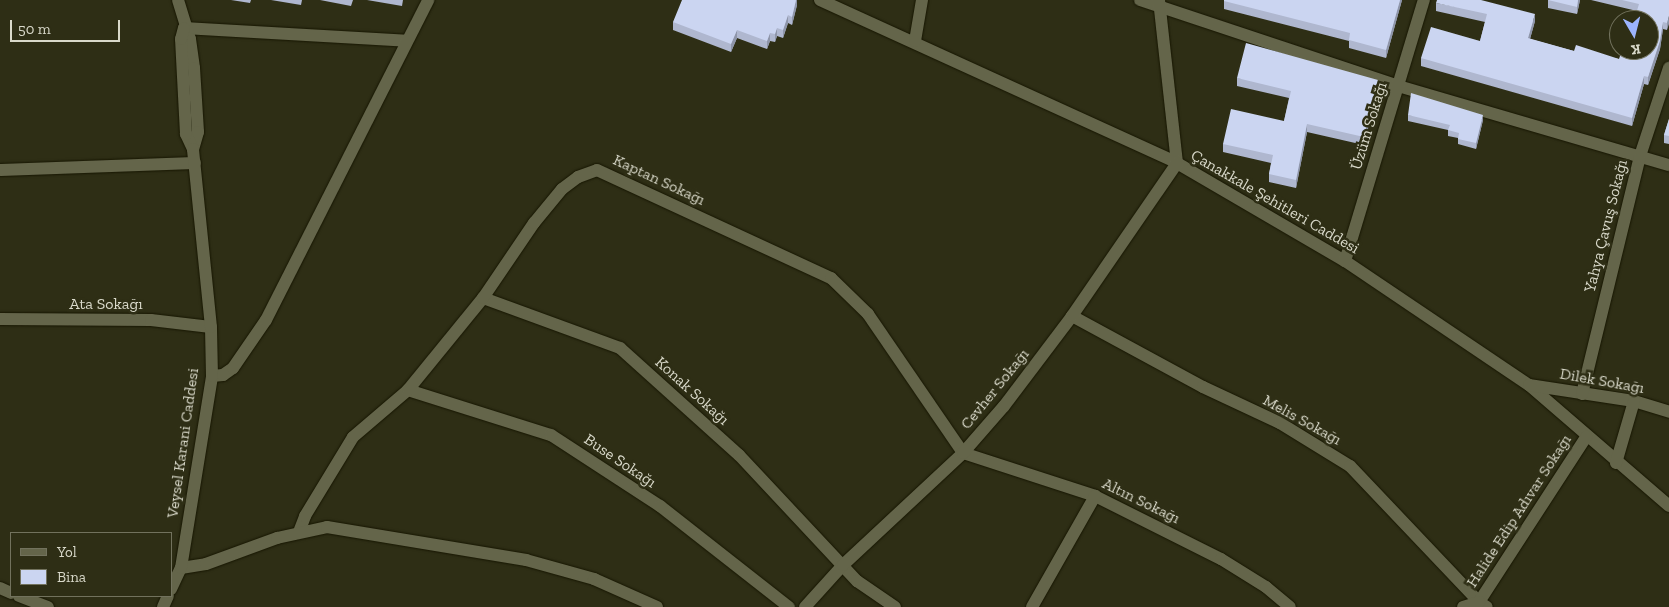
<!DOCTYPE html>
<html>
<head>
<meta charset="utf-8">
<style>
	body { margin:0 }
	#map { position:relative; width:1669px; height:607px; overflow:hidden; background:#2e2e15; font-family:"Zilla Slab",serif }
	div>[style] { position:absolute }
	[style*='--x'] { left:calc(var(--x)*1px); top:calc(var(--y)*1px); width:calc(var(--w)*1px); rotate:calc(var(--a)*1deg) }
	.roads { filter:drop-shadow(0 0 1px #171601) drop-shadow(0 0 1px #171601) }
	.minor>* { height:12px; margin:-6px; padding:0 6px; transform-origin:6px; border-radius:6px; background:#64654a }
	.tertiary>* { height:12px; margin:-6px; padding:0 6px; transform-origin:6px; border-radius:6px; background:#64654a }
	.wall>* { inset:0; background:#afb7cf }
	.shaded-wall>* { inset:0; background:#8e95a9 }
	.building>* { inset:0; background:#cbd5f1 }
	span { translate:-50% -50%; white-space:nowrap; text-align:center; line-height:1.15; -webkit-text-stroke:5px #2e2e15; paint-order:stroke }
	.street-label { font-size:16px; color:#d9d9ca }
	.legend { position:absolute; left:10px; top:532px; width:162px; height:65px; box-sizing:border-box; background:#2e2e15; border:1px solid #72725d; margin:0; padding:6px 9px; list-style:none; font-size:15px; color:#d9d9ca }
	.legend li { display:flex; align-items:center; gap:10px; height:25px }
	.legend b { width:25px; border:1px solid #72725d }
	.north { position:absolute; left:1609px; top:10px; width:50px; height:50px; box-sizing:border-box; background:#2e2e15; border:1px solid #72725d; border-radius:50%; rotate:172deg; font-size:14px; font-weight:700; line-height:20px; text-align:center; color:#d9d9ca }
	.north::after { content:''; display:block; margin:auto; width:18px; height:22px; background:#9cb4fd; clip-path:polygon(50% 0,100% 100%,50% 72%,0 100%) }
	.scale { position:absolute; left:10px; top:20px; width:110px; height:22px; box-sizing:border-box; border:2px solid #d9d9ca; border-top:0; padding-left:6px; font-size:15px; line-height:18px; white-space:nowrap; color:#d9d9ca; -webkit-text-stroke:4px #2e2e15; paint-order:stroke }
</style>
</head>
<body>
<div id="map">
	<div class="roads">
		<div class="minor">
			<i style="--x:820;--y:0;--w:392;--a:24.5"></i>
			<i style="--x:1177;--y:163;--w:194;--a:30.3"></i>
			<i style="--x:1345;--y:261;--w:222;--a:34"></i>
			<i style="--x:1529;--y:385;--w:185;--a:40.8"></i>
			<i style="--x:1140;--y:0;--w:272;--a:18.4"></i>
			<i style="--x:1398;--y:86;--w:282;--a:16.3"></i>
			<i style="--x:1159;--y:0;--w:164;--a:83.7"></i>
			<i style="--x:184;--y:28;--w:223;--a:3.3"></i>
			<i style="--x:915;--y:41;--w:42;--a:-80.3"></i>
			<i style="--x:0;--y:170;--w:195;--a:-2.1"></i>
			<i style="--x:1345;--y:261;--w:273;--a:-73.2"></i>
			<i style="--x:483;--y:298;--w:146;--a:20.1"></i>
			<i style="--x:620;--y:348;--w:160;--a:42"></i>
			<i style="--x:739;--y:455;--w:173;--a:46.9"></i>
			<i style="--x:857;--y:581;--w:46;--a:34.4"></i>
			<i style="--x:1072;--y:316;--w:149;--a:28.5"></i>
			<i style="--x:1203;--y:387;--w:85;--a:25.1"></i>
			<i style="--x:1280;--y:423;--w:82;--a:31.6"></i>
			<i style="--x:1350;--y:466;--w:187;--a:46.5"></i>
			<i style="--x:1479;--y:602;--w:9;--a:32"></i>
			<i style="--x:0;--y:319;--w:151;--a:0.4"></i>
			<i style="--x:151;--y:320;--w:60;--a:6.7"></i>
			<i style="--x:212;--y:376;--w:11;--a:-5"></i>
			<i style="--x:223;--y:375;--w:12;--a:-35"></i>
			<i style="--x:233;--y:368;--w:58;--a:-55.5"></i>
			<i style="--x:266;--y:320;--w:359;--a:-63.1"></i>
			<i style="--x:1529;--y:385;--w:106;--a:8.7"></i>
			<i style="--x:1634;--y:401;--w:37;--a:17"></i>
			<i style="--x:408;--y:390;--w:150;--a:17.5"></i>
			<i style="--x:551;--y:435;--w:130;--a:33.1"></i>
			<i style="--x:660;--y:506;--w:164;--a:38.1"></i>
			<i style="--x:1582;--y:394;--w:245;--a:-76.3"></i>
			<i style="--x:1640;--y:156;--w:93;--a:-71.8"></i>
			<i style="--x:1616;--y:463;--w:65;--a:-73.8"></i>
			<i style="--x:299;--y:532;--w:17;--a:-69"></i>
			<i style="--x:305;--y:516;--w:92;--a:-58.7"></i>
			<i style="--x:353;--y:437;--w:72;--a:-40.5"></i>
			<i style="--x:408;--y:390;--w:119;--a:-50.8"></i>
			<i style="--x:483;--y:298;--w:91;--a:-55.8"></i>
			<i style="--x:534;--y:223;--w:44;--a:-50.5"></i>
			<i style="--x:562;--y:189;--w:20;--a:-37"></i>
			<i style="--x:578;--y:177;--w:20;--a:-20"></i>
			<i style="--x:597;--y:170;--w:258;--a:24.8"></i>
			<i style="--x:831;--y:278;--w:52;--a:44.2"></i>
			<i style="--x:868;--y:314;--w:168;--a:55.6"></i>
			<i style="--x:963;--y:453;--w:139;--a:18"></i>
			<i style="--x:1095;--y:496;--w:141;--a:26.6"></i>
			<i style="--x:1221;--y:559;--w:53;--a:31.9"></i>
			<i style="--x:1266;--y:587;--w:31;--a:40"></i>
			<i style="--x:181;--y:568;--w:25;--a:-9"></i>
			<i style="--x:206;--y:564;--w:76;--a:-20.1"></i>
			<i style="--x:277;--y:538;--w:51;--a:-12.4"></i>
			<i style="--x:327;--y:527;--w:202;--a:9.4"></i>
			<i style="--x:526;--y:560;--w:71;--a:15.6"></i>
			<i style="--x:594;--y:579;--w:69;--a:24"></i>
			<i style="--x:0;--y:588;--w:12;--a:24"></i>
			<i style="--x:19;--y:596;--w:31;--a:21"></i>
			<i style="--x:1479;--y:602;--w:197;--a:-57"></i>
			<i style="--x:805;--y:607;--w:57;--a:-47.9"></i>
			<i style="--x:843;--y:565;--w:164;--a:-43"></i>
			<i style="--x:963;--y:453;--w:62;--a:-48.9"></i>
			<i style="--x:1004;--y:406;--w:113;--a:-52.9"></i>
			<i style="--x:1072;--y:316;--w:186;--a:-55.5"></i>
			<i style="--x:1032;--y:607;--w:128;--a:-60.4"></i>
			<i style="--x:1463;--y:607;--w:17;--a:-17"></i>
		</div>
		<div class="tertiary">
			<i style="--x:178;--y:0;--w:41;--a:72.9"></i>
			<i style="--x:190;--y:39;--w:29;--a:82"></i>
			<i style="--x:194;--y:68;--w:64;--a:86.4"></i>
			<i style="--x:198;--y:132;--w:18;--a:106"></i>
			<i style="--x:193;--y:149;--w:17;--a:-115"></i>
			<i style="--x:186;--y:134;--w:95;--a:-93"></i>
			<i style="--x:181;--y:39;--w:11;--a:-75"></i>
			<i style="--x:171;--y:589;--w:23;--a:-65"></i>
			<i style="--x:181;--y:568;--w:194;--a:-80.8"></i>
			<i style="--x:212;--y:376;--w:49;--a:-91.2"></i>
			<i style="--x:211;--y:327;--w:179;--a:-95.8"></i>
			<i style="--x:163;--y:607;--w:12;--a:-66"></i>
		</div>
	</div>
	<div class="wall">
		<i style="clip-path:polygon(231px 0,251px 0,250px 3px)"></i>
		<i style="clip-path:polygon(271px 0,302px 0,301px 5px)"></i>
		<i style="clip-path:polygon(320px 0,353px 0,351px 6px)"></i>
		<i style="clip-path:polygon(367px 0,403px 0,402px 6px)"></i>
		<i style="clip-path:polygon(797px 0,797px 5px,792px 25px,788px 23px,783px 38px,777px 36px,775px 42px,770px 41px,767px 49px,737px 38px,731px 52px,673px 30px,673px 22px)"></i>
		<i style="clip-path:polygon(1224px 0,1402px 0,1386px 58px,1349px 48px,1349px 41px,1224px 9px)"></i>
		<i style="clip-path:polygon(1548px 0,1580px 0,1577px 14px,1548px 8px)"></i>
		<i style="clip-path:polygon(1591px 0,1669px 0,1667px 30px,1663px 29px,1660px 49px,1648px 85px,1644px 84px,1632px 126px,1421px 66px,1421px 58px,1480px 41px,1485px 22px,1436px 11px,1436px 3px,1535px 21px,1530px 39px,1574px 51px,1619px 59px,1649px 50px,1649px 20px,1636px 20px,1637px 11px)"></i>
		<i style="clip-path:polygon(1237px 78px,1378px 88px,1364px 145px,1307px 132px,1296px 188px,1269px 182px,1269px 174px,1271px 163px,1223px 152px,1223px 144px,1284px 121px,1289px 98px,1237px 86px)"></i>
		<i style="clip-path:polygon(1408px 115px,1483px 120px,1476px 149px,1458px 144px,1458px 138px,1448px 136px,1448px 130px,1408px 121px)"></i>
		<i style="clip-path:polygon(1669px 119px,1669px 144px,1664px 143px,1664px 135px)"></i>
	</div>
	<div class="shaded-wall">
		<i style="clip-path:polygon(796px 0,797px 0,797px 5px,792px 25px,792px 17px)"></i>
		<i style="clip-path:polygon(1400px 0,1402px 0,1386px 58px,1386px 50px)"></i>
		<i style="clip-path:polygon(1578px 0,1580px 0,1577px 14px,1577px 7px)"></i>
		<i style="clip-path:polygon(1535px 14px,1535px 21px,1528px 46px,1528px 38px)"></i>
		<i style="clip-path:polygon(788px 15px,788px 23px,783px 38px,783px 30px)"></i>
		<i style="clip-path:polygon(1669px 16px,1669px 24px,1667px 30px,1667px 23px)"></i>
		<i style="clip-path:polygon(1663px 22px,1663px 29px,1660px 49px,1648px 85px,1648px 77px)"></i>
		<i style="clip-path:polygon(777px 28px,777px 36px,775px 42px,775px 34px)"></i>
		<i style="clip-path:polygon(737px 30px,737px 38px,731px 52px,731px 44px)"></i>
		<i style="clip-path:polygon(770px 33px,770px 41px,767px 49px,767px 41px)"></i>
		<i style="clip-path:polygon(1644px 76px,1644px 84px,1632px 126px,1632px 118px)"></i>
		<i style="clip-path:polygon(1378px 80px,1378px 88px,1364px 145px,1364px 137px)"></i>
		<i style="clip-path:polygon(1483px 115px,1483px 120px,1476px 149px,1476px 143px)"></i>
		<i style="clip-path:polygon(1307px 124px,1307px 132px,1296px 188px,1296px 180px)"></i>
	</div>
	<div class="building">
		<i style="clip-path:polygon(682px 0,796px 0,792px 17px,788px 15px,783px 30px,777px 28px,775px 34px,770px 33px,767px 41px,737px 30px,731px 44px,673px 22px)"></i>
		<i style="clip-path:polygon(1224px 0,1400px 0,1386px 50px,1349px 40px,1350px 33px,1224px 1px)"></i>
		<i style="clip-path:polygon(1437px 0,1481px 0,1535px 14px,1528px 38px,1574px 51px,1576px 45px,1619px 59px,1622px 50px,1649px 50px,1649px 20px,1643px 20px,1643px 16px,1636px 14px,1639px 4px,1622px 0,1669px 0,1669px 16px,1667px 23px,1663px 22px,1660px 41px,1648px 77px,1644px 76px,1632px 118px,1421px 58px,1431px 27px,1480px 41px,1487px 14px,1436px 3px)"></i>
		<i style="clip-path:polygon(1548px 0,1578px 0,1577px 7px)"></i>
		<i style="clip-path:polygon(1246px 43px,1378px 80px,1364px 137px,1307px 124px,1296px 180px,1269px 174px,1273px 155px,1223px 144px,1231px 109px,1284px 121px,1291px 91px,1237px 78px)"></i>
		<i style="clip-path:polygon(1411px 93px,1483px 115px,1476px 143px,1458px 139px,1459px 133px,1448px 130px,1450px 125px,1408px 115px)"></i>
		<i style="clip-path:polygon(1669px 119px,1669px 136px,1664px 135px)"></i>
	</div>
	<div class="street-label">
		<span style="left:1369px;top:126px;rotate:-73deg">Üzüm Sokağı</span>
		<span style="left:659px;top:180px;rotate:25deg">Kaptan Sokağı</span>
		<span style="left:1275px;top:202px;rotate:30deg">Çanakkale Şehitleri Caddesi</span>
		<span style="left:1606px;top:226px;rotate:-76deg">Yahya Çavuş Sokağı</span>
		<span style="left:106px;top:304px">Ata Sokağı</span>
		<span style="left:1602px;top:381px;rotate:10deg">Dilek Sokağı</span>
		<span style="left:995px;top:389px;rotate:-51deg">Cevher Sokağı</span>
		<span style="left:692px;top:391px;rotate:42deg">Konak Sokağı</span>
		<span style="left:1302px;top:420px;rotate:29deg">Melis Sokağı</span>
		<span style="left:183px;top:443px;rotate:-82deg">Veysel Karani Caddesi</span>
		<span style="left:620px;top:461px;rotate:34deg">Buse Sokağı</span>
		<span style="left:1141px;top:501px;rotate:26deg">Altın Sokağı</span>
		<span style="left:1519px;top:511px;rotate:-57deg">Halide Edip Adıvar Sokağı</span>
	</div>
	<ul class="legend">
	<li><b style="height:6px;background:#64654a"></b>Yol</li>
	<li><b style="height:14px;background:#cbd5f1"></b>Bina</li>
	</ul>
	<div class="north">K</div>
	<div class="scale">50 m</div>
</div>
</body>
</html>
